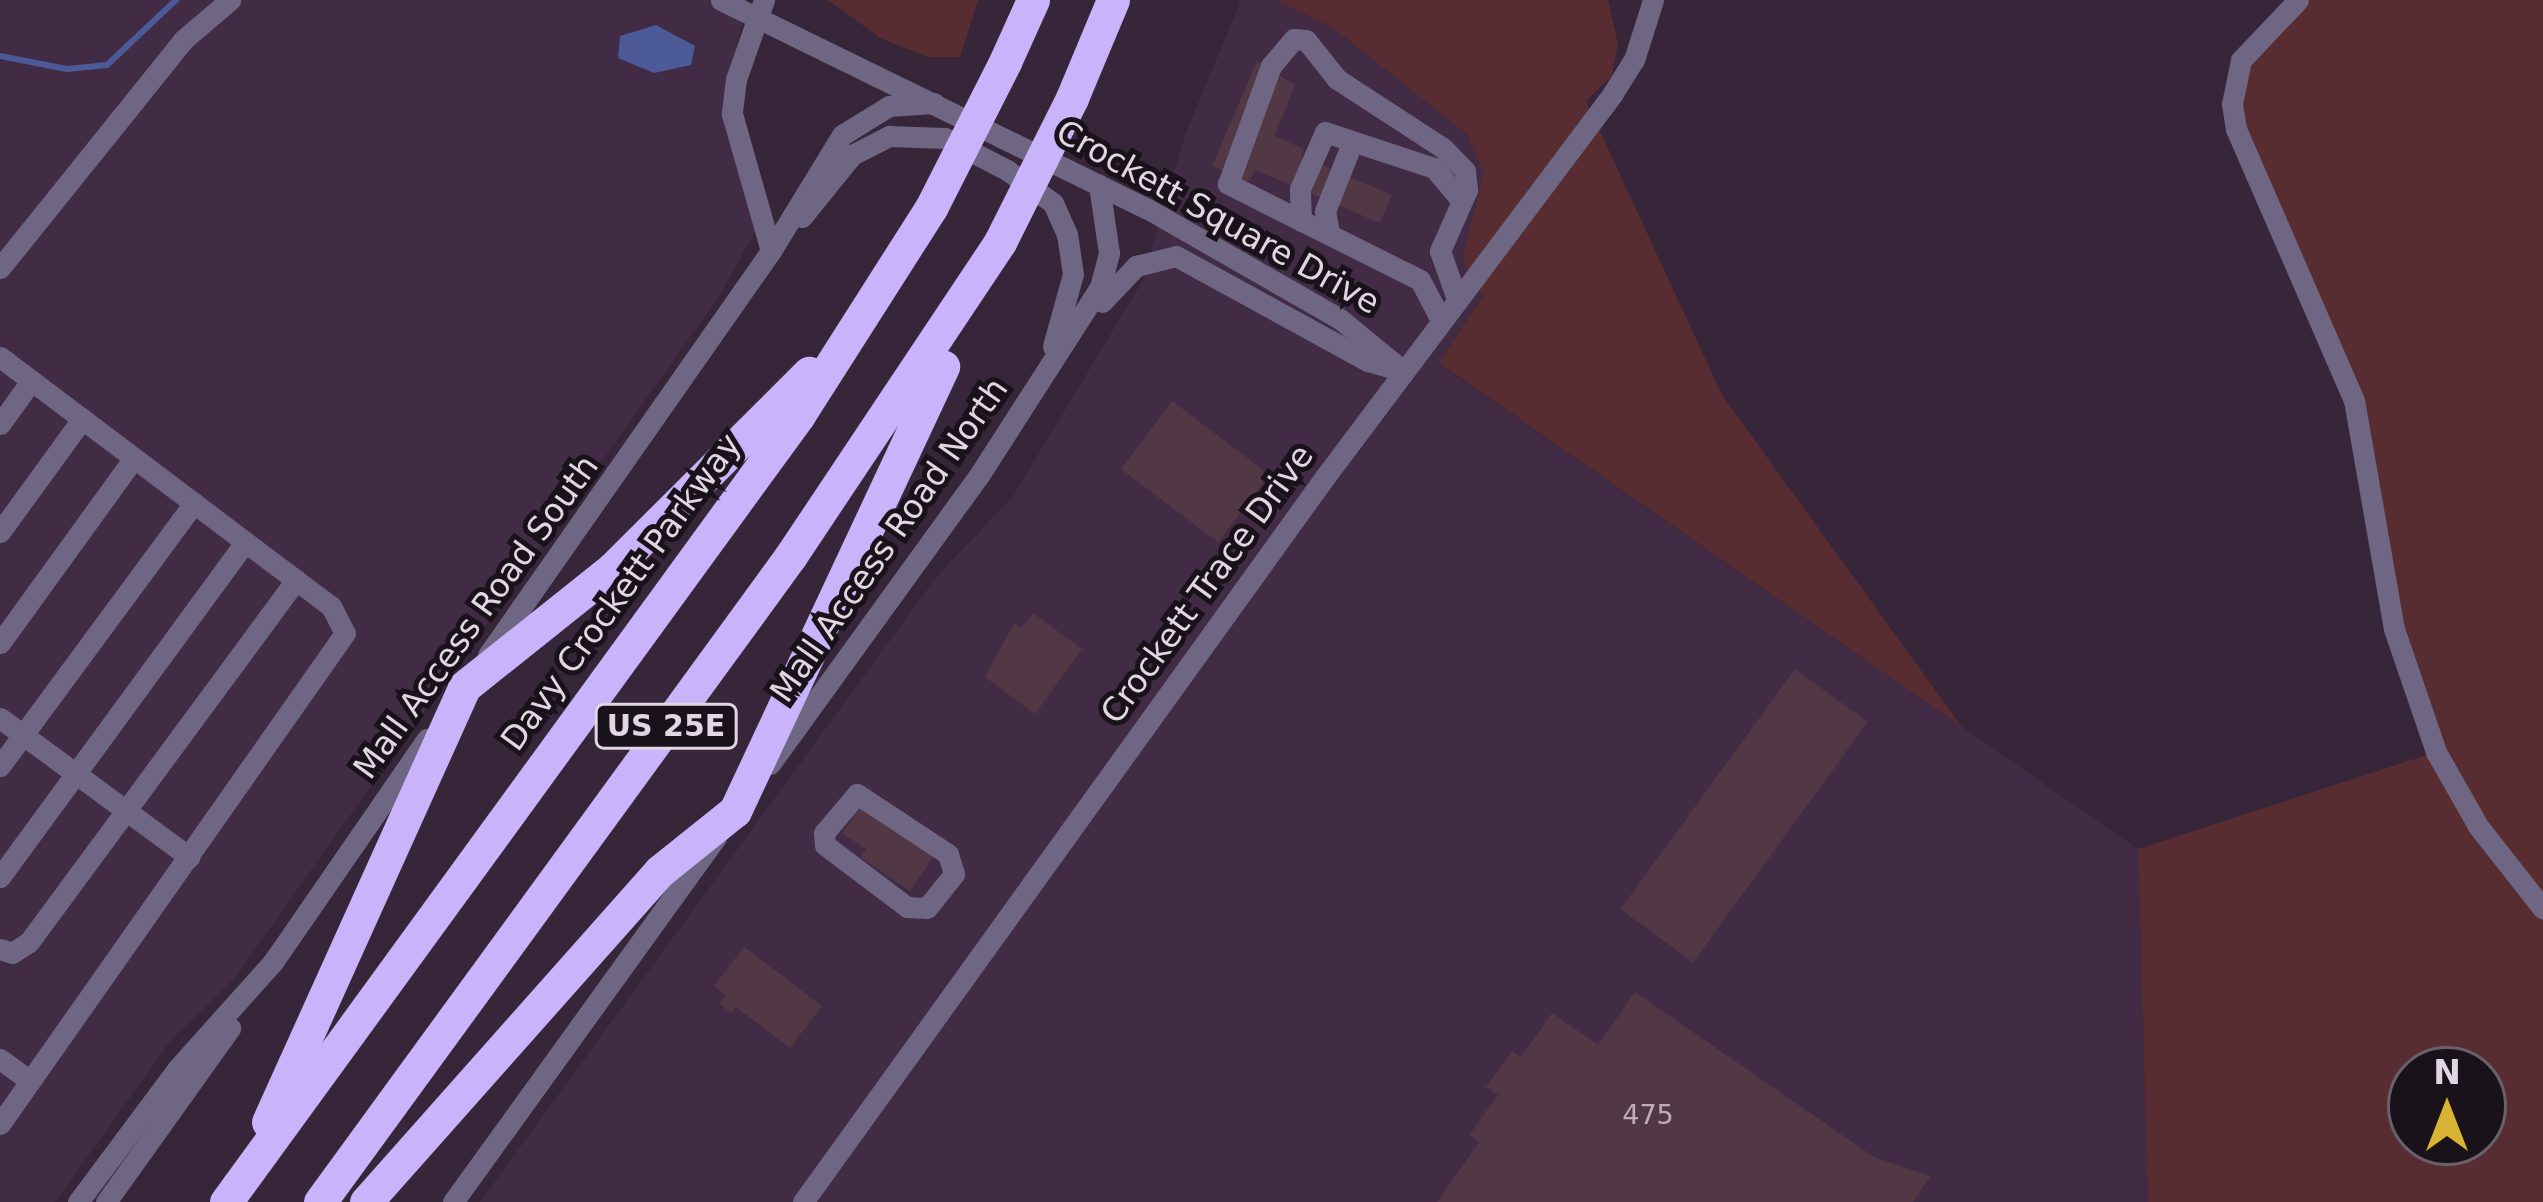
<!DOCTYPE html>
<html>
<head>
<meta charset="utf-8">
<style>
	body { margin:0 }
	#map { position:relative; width:2543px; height:1202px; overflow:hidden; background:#372639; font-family:"DejaVu Sans",sans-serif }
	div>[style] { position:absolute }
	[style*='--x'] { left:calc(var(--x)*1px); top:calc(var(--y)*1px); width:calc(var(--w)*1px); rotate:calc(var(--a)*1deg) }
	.built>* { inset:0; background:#422b44 }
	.green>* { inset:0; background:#572d31 }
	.water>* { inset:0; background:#4c5a98 }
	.stream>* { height:6px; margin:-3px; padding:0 3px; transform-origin:3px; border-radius:3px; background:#4c5a98 }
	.building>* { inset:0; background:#523844; transform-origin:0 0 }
	.minor>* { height:21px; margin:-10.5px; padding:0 10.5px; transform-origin:10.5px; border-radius:10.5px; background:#6e6682 }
	.highway>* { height:33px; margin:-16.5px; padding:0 16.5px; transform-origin:16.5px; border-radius:16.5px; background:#c9b3fa }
	.highway-bridge>* { height:33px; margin:-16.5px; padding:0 16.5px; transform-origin:16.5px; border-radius:16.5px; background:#c9b3fa }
	span { translate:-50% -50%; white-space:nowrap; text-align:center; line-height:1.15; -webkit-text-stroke:10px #1a121b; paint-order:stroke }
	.number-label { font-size:27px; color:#beaebb }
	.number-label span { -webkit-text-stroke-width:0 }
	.shield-label span { padding:3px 9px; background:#1a121b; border:3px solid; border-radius:9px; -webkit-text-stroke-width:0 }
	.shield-label { font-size:30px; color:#e2d6e3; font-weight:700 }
	.street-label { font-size:33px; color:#e2d6e3 }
	.north { position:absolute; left:2387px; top:1046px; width:120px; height:120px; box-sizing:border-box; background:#1a121b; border:3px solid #6a606b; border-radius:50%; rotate:0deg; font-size:33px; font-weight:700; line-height:48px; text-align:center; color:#e2d6e3 }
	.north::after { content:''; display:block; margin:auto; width:42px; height:54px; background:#d9b334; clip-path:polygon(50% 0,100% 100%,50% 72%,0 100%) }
</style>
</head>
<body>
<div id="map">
	<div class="built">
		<i style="clip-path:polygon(0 0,747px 0,722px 111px,756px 230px,720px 295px,233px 980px,171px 1040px,55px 1202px,0 1202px)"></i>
		<i style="clip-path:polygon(1241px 0,1276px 0,1333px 28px,1467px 133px,1484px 172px,1484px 293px,1439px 364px,2138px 849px,2148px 1202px,480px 1202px,937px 576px,1012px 498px,1143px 280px,1185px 135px)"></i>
	</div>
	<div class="green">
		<i style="clip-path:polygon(828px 0,978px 0,960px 57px,928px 57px,882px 39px)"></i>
		<i style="clip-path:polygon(1276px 0,1608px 0,1618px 44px,1612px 76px,1586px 101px,1722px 395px,1962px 727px,1439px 363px,1484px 294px,1467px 284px,1464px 253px,1484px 173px,1467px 134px,1333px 28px)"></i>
		<i style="clip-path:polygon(evenodd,2298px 0,2543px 0,2543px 1202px,2148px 1202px,2138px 849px,2436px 752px,2411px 688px,2364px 434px,2259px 183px,2235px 83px,2298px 0,2411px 1070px,2483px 1070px,2483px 1142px,2411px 1142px,2411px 1070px)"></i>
	</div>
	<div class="water">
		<i style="clip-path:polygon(656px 25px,695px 46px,691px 65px,654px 73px,618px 58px,620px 36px)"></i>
	</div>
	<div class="stream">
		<i style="--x:0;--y:56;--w:68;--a:11"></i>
		<i style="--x:67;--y:69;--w:40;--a:-5.7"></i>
		<i style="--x:107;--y:65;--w:95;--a:-43.3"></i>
	</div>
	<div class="building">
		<i style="clip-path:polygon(1257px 61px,1295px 85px,1274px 136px,1304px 149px,1301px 156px,1392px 195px,1380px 223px,1255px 170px,1249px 182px,1212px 166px)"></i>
		<i style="left:1172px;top:401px;width:122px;height:85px;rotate:37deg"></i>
		<i style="clip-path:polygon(1033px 613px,1082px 649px,1035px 714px,985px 677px,1014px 623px,1021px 628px)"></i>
		<i style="left:1795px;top:669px;width:90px;height:297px;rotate:36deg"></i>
		<i style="clip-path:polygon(861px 807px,937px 852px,910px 891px,860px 857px,866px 849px,842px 833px)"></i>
		<i style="clip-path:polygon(744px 947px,822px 1006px,790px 1048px,736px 1007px,731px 1013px,719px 1004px,726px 995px,714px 986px)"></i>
		<i style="clip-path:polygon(1635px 992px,1874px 1157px,1931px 1176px,1913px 1202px,1437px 1202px,1479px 1142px,1469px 1135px,1498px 1095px,1486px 1087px,1512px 1051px,1521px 1057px,1552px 1013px,1598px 1045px)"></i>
	</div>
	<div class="minor">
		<i style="--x:721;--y:0;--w:475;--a:26.1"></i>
		<i style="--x:1148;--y:209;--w:221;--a:29.8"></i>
		<i style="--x:1340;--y:319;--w:82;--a:39.5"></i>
		<i style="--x:764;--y:0;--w:84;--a:109.5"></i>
		<i style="--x:736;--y:79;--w:35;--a:97"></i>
		<i style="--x:732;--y:114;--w:142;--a:74.1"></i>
		<i style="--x:2298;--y:0;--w:83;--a:133.5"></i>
		<i style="--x:2241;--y:60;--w:45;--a:101.6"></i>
		<i style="--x:2232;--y:104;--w:25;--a:81"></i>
		<i style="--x:2236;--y:129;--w:296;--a:66.5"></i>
		<i style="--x:2354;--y:400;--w:232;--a:80.1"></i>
		<i style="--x:2394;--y:629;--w:130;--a:71.1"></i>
		<i style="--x:2436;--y:752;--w:85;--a:60.4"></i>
		<i style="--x:2478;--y:826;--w:105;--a:51.9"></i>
		<i style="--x:802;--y:217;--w:80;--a:-51.1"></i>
		<i style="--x:852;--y:155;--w:42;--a:-27.2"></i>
		<i style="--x:889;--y:136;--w:56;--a:2"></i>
		<i style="--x:945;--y:138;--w:70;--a:27.3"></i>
		<i style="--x:1007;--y:170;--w:57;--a:35.7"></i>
		<i style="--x:1053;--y:203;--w:34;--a:66"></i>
		<i style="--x:1067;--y:234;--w:40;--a:81.5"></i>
		<i style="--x:1073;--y:274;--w:75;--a:105.5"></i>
		<i style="--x:1301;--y:221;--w:32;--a:-92"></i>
		<i style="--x:1300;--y:189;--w:62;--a:-66.3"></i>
		<i style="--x:1325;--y:132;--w:115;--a:18.3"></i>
		<i style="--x:1434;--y:168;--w:42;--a:49.8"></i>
		<i style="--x:1329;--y:233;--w:22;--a:-100"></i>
		<i style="--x:1325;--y:211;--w:73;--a:-68.3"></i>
		<i style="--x:0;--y:268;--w:292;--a:-51.2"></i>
		<i style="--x:183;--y:40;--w:62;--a:-40.4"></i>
		<i style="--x:1102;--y:302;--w:50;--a:-46.6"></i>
		<i style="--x:1136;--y:266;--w:41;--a:-14"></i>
		<i style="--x:1176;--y:256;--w:219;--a:28.7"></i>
		<i style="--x:1368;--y:361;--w:36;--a:16"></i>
		<i style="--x:1441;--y:320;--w:45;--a:-117.7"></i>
		<i style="--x:1420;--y:280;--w:215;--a:-153.4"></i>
		<i style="--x:1228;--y:184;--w:126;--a:-70"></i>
		<i style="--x:1271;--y:66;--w:35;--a:-50"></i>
		<i style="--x:1294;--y:39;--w:12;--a:5"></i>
		<i style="--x:1306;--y:40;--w:50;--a:51.5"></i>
		<i style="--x:1337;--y:79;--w:126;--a:33.1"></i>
		<i style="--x:1443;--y:148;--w:32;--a:46"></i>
		<i style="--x:1465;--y:171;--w:19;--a:84"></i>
		<i style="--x:1467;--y:190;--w:67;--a:113.9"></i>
		<i style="--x:1440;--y:251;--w:51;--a:70.5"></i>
		<i style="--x:0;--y:357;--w:414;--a:37"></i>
		<i style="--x:331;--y:606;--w:30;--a:63"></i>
		<i style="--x:345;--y:633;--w:600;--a:125.09"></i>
		<i style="--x:0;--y:424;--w:53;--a:-54.2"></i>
		<i style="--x:0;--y:532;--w:140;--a:-54"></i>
		<i style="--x:0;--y:643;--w:228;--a:-54.1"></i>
		<i style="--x:488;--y:655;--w:493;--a:-55"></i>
		<i style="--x:771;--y:251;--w:136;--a:-58.5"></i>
		<i style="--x:842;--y:135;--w:55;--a:-31.7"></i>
		<i style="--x:889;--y:106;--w:45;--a:-3.8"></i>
		<i style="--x:0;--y:718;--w:235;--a:36.3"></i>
		<i style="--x:770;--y:764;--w:354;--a:-54.1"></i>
		<i style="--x:978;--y:477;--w:226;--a:-57.3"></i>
		<i style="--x:1100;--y:287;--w:35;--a:-75"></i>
		<i style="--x:1109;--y:253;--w:69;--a:-98.4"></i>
		<i style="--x:0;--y:766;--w:327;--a:-53.6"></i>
		<i style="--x:857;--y:794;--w:109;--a:33.4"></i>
		<i style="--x:948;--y:854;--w:21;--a:73"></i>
		<i style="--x:954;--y:874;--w:43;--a:128.5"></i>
		<i style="--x:927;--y:908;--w:20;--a:-177"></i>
		<i style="--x:907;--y:907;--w:103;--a:-142.9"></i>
		<i style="--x:825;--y:845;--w:12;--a:-95"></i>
		<i style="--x:824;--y:833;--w:51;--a:-49.8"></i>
		<i style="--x:0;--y:877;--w:415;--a:-53.8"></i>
		<i style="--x:0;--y:949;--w:13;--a:18"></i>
		<i style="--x:12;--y:953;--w:20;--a:-33"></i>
		<i style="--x:29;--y:942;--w:450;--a:-53.6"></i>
		<i style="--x:0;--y:1059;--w:36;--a:36"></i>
		<i style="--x:78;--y:1202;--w:166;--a:-53.3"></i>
		<i style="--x:177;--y:1069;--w:144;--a:-48.1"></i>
		<i style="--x:273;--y:962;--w:271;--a:-55.4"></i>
		<i style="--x:106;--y:1202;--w:214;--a:-54.5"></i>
		<i style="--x:453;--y:1202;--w:449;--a:-54.2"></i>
		<i style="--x:803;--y:1202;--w:893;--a:-54.25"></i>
		<i style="--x:1325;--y:477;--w:480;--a:-53.1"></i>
		<i style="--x:1613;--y:93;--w:39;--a:-58"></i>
		<i style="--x:1634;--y:60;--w:63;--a:-72.4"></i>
	</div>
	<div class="highway">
		<i style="--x:1005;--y:62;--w:68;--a:-65.7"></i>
		<i style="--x:1072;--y:98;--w:106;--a:-67.3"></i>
		<i style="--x:268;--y:1122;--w:477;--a:-65.7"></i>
		<i style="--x:464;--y:687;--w:189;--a:-38.6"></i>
		<i style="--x:612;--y:569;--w:278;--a:-44.9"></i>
		<i style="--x:226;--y:1202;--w:973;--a:-53.94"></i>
		<i style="--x:799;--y:415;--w:246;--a:-57.5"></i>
		<i style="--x:320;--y:1202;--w:798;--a:-53.92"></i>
		<i style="--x:790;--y:557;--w:379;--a:-56.3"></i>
		<i style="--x:366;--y:1202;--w:443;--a:-48.4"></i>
		<i style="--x:660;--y:871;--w:96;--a:-38.7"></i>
		<i style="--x:735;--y:811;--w:491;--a:-64.9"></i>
	</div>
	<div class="highway-bridge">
		<i style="--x:931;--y:208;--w:164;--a:-63.1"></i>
		<i style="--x:1000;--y:242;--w:161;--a:-63.4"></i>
	</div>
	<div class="number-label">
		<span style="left:1648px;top:1115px">475</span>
	</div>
	<div class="shield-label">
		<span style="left:666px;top:726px">US 25E</span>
	</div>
	<div class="street-label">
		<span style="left:1218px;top:217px;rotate:29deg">Crockett Square Drive</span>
		<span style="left:889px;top:540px;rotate:-55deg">Mall Access Road North</span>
		<span style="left:1207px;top:584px;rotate:-54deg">Crockett Trace Drive</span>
		<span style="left:621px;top:592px;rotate:-54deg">Davy Crockett Parkway</span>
		<span style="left:476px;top:617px;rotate:-54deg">Mall Access Road South</span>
	</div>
	<div class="north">N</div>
</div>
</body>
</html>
